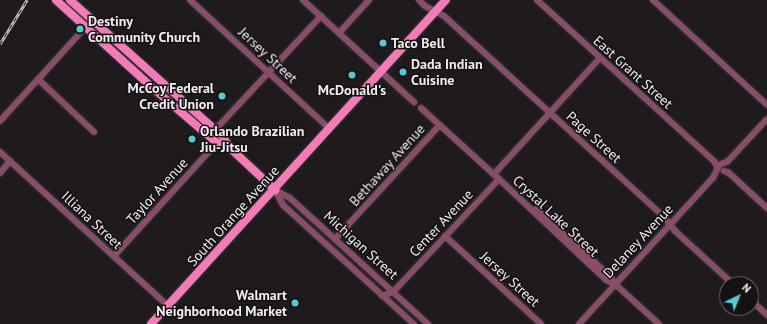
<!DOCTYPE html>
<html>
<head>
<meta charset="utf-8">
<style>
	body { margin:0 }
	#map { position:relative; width:767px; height:324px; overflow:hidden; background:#1f1b1d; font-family:"PT Sans",sans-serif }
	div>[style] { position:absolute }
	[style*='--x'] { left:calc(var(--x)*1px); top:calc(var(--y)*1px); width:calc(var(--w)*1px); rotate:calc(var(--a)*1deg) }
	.roads { filter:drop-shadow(0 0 1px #3c383a) drop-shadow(0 0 1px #3c383a) }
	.minor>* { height:6px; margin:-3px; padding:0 3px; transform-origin:3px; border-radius:3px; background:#874d69 }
	.major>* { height:8px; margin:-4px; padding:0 4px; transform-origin:4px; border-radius:4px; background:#f37bb8 }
	.rail>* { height:3px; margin-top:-1.5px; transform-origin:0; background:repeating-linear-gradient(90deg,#161214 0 4.5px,#cecbcc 0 9px); box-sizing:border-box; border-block:1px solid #cecbcc }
	.dots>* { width:11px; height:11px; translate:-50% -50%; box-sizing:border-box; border:2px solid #161214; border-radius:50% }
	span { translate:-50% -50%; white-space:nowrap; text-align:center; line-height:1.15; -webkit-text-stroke:3px #161214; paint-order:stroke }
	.poi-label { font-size:14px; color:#f0edee; font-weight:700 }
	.left { translate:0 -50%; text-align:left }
	.right { translate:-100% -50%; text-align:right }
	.street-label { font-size:14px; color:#f0edee }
	.north { position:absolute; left:719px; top:276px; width:40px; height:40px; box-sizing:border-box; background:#161214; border:1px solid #6d6a6b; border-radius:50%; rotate:43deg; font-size:11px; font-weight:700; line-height:16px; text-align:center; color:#f0edee }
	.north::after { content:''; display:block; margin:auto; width:14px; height:18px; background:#51ccd3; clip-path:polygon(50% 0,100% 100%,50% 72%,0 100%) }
</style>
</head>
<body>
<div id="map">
	<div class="roads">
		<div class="minor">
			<i style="--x:190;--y:0;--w:190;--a:42.7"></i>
			<i style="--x:303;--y:0;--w:151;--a:42.6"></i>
			<i style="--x:419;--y:0;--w:8;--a:45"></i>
			<i style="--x:425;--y:6;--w:21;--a:28"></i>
			<i style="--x:444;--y:16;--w:299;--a:42.4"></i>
			<i style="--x:665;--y:218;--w:16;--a:52"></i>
			<i style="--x:675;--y:231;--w:79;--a:42.4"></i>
			<i style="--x:537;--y:0;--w:239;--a:42.3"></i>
			<i style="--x:714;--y:161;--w:8;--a:60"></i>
			<i style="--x:653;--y:0;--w:155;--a:42.6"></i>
			<i style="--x:339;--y:33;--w:45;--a:-47.7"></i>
			<i style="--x:38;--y:79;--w:77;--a:43.4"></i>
			<i style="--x:421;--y:108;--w:105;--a:42.3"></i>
			<i style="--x:499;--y:179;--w:147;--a:43.3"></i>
			<i style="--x:606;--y:280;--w:10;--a:24"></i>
			<i style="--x:0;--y:121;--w:137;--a:-47.7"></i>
			<i style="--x:215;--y:130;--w:156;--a:-47.1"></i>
			<i style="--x:0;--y:152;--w:228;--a:42.5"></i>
			<i style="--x:724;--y:171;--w:5;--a:22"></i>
			<i style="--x:729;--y:173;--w:52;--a:42.6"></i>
			<i style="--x:0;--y:173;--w:16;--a:-50"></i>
			<i style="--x:494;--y:174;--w:157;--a:-47.6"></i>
			<i style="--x:275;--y:190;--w:17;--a:28"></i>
			<i style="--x:290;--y:198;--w:187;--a:42.4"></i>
			<i style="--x:275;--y:190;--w:17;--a:62"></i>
			<i style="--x:283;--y:205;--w:177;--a:42.3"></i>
			<i style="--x:536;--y:209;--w:100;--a:42.2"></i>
			<i style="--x:610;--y:276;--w:9;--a:58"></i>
			<i style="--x:615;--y:284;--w:59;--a:42.3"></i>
			<i style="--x:445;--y:236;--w:130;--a:42.5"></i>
			<i style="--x:335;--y:239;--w:155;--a:-47.4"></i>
			<i style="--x:114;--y:256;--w:153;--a:-47.7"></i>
			<i style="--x:382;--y:296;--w:12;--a:-20"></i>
			<i style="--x:393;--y:292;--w:155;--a:-46.8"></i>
			<i style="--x:751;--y:300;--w:22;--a:43"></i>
			<i style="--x:579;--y:324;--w:198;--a:-47.5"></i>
			<i style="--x:713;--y:178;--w:14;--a:-65"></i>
			<i style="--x:719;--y:165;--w:10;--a:-24"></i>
			<i style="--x:728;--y:161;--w:57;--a:-47.1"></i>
		</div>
		<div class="major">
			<i style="--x:56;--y:0;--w:134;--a:42.3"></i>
			<i style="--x:155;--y:90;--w:82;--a:40.5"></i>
			<i style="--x:217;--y:143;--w:14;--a:21"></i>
			<i style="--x:70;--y:0;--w:205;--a:41.8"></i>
			<i style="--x:223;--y:137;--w:13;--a:58"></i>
			<i style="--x:230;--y:148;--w:62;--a:43"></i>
			<i style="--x:151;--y:324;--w:438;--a:-47.7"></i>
		</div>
	</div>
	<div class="rail">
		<i style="--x:0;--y:44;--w:52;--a:-58.5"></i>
	</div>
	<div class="dots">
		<i style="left:80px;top:29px;background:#51ccd3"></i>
		<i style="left:383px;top:43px;background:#51ccd3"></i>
		<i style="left:403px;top:72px;background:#51ccd3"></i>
		<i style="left:352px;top:75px;background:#51ccd3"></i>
		<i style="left:222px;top:96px;background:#51ccd3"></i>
		<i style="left:192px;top:139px;background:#51ccd3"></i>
		<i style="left:295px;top:303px;background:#51ccd3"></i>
	</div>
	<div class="poi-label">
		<span class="left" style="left:88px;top:29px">Destiny<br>Community Church</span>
		<span class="left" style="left:391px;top:43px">Taco Bell</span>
		<span class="left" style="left:411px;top:72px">Dada Indian<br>Cuisine</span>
		<span class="right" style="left:214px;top:96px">McCoy Federal<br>Credit Union</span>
		<span style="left:352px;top:90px">McDonald's</span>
		<span class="left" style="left:200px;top:139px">Orlando Brazilian<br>Jiu-Jitsu</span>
		<span class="right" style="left:287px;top:303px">Walmart<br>Neighborhood Market</span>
	</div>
	<div class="street-label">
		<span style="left:268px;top:55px;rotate:43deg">Jersey Street</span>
		<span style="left:633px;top:72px;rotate:42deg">East Grant Street</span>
		<span style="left:594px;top:137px;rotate:42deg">Page Street</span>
		<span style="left:387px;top:165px;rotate:-48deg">Bethaway Avenue</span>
		<span style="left:157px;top:191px;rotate:-48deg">Taylor Avenue</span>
		<span style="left:233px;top:216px;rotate:-48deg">South Orange Avenue</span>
		<span style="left:556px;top:216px;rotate:43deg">Crystal Lake Street</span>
		<span style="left:92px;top:220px;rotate:43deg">Illiana Street</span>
		<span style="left:441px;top:223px;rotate:-47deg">Center Avenue</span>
		<span style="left:638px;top:241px;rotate:-47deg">Delaney Avenue</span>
		<span style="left:361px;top:245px;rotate:42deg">Michigan Street</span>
		<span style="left:510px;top:279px;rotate:42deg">Jersey Street</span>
	</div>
	<div class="north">N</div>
</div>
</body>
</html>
